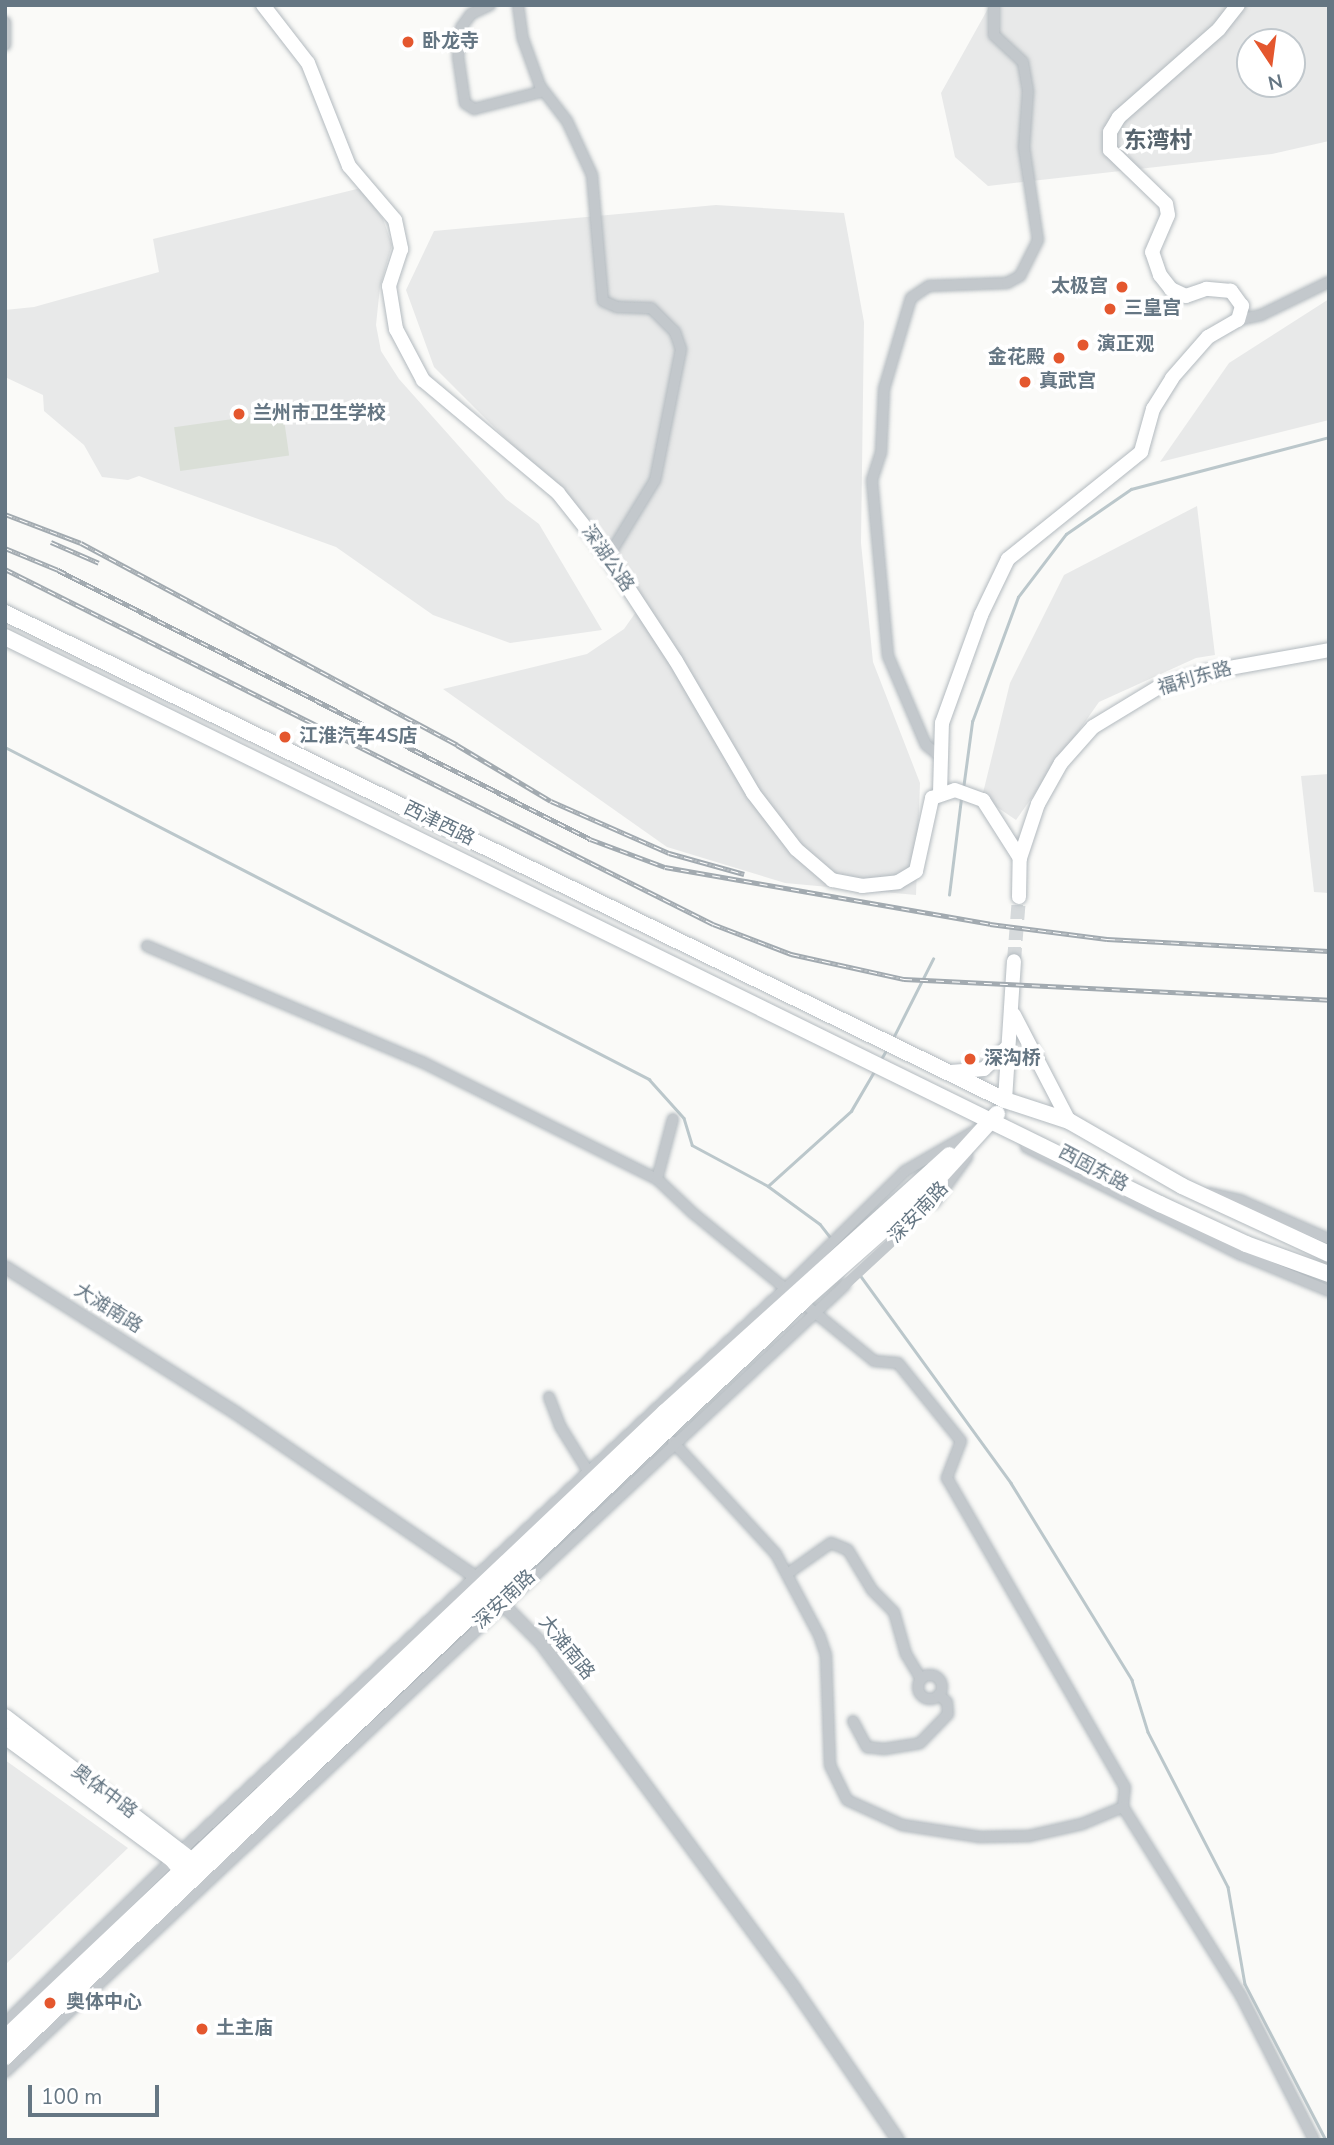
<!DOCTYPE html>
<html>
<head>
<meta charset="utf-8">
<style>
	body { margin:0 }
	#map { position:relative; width:1334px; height:2145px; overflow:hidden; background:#fafaf8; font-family:"Nunito Sans","Noto Sans SC",sans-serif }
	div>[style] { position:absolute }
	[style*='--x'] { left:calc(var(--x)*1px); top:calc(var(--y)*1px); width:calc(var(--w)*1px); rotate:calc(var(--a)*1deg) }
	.built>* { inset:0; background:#e8e9e9 }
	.green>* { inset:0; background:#dadfd7; transform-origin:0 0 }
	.stream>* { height:2.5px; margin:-1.25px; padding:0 1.25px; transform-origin:1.25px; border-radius:1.25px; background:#bbc7cb }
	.secondary-tunnel>* { height:14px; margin-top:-7px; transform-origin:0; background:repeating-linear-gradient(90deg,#d5d9db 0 14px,transparent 0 21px) }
	.roads { filter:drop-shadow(0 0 2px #b3babf) drop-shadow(0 0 2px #b3babf) }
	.minor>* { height:10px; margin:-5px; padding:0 5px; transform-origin:5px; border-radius:5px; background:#c3c8cc }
	.minor>.ring { margin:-5px; padding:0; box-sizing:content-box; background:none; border:10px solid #c3c8cc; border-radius:50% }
	.tertiary>* { height:12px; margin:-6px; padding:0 6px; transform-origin:6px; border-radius:6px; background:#c3c8cc }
	.secondary>* { height:14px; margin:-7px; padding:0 7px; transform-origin:7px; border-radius:7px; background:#fff }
	.primary>* { height:16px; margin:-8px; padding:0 8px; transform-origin:8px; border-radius:8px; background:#fff }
	.rail>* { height:5px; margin-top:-2.5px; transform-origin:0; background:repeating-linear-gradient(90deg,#fff 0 8px,#a2aab0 0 16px); box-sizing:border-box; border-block:2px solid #a2aab0 }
	.minor-bridge>* { height:10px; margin:-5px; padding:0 5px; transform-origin:5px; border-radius:5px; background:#c3c8cc }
	.dots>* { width:19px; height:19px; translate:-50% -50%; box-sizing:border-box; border:4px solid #fff; border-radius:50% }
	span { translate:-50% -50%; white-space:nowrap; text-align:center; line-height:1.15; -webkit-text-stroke:7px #fff; paint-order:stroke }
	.poi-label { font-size:19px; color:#657683; font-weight:700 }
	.left { translate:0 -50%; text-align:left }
	.right { translate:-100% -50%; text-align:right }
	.street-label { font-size:19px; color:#657683 }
	.quarter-label { font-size:23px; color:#57646e; font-weight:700 }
	.frame { position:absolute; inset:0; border:7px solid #657683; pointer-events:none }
	.north { position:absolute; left:1236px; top:28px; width:70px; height:70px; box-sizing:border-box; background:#fff; border:2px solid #c1c8cd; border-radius:50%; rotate:167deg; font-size:19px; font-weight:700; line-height:28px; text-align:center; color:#657683 }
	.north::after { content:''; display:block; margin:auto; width:24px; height:32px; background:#e4572e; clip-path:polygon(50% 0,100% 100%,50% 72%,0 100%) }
	.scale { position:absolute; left:28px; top:2085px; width:131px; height:32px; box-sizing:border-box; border:4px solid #657683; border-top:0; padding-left:9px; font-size:21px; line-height:24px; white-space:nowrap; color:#657683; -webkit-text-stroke:5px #fff; paint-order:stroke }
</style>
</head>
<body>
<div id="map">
	<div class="built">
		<i style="clip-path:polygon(evenodd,990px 5px,1329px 5px,1329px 141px,1272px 154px,988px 186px,955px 157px,941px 93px,990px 5px,1250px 42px,1292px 42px,1292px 84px,1250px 84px,1250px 42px)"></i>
		<i style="clip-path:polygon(361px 188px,383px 219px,392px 245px,380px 287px,376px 325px,381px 351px,399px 379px,506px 499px,539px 524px,602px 630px,510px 643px,433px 615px,336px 547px,139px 476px,128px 480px,102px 477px,84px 445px,44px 411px,43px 395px,5px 377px,5px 310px,34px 307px,159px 272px,153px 239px)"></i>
		<i style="clip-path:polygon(716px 205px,844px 213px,864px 322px,861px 543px,873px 662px,920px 783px,916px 895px,785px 883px,667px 847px,443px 689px,587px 654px,624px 629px,643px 602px,557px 490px,434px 367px,406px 290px,434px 231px)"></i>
		<i style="clip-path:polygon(1329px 299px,1329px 420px,1160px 462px,1229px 363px)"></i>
		<i style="clip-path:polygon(1197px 506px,1215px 655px,1196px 658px,1099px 702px,1016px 820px,982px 797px,1010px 683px,1064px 575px)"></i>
		<i style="clip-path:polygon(1329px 774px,1329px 893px,1314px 892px,1301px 776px)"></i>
		<i style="clip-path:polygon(5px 1760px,128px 1848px,5px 1965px)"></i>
	</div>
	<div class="green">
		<i style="left:283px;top:412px;width:44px;height:110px;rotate:82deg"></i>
	</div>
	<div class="stream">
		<i style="--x:5;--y:747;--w:725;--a:27.27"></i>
		<i style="--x:649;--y:1079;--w:52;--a:48.1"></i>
		<i style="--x:684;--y:1118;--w:28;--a:73"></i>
		<i style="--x:692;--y:1145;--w:86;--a:28.3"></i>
		<i style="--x:768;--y:1186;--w:64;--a:36.2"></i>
		<i style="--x:820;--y:1224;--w:31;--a:52"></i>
		<i style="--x:963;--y:789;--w:68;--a:-82.3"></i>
		<i style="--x:972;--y:722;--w:133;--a:-69.8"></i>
		<i style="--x:1018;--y:597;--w:79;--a:-52.7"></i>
		<i style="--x:1066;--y:534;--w:79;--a:-34.7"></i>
		<i style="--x:1131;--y:489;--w:205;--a:-14.7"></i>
		<i style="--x:949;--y:895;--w:97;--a:-82.9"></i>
		<i style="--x:892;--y:1040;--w:91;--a:-63.2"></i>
		<i style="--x:880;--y:1061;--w:14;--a:-60"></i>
		<i style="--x:768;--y:1186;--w:112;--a:-42.1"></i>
		<i style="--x:851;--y:1111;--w:48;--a:-59.7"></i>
		<i style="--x:860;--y:1275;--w:257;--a:54"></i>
		<i style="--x:1011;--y:1483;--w:231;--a:58.4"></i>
		<i style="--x:1132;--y:1680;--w:54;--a:72.9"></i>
		<i style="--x:1148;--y:1732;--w:174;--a:62.7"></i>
		<i style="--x:1228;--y:1887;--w:98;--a:80.1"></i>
		<i style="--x:1245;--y:1984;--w:176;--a:62.6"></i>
	</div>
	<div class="secondary-tunnel">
		<i style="--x:1014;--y:961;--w:64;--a:-85.5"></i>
	</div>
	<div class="roads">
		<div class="minor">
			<i style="--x:490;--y:5;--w:21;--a:155"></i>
			<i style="--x:471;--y:14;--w:17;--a:126"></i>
			<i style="--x:461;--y:28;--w:28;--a:96"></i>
			<i style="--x:458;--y:56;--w:48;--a:81.5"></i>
			<i style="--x:465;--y:103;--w:11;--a:34"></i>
			<i style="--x:474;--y:109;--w:72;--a:-14.4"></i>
			<i style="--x:518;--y:5;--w:34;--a:82"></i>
			<i style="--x:523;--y:39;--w:50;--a:70.1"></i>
			<i style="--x:540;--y:86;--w:44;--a:52.4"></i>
			<i style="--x:567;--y:121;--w:60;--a:65.2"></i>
			<i style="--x:592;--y:175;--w:126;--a:85"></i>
			<i style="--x:603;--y:301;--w:15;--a:23"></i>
			<i style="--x:617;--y:307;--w:34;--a:2"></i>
			<i style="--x:651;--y:308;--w:34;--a:45"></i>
			<i style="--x:675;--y:332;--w:18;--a:71"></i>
			<i style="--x:681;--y:349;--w:134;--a:101.2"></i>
			<i style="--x:655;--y:480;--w:90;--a:121.4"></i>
			<i style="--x:5;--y:22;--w:23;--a:90"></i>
			<i style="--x:1238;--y:320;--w:24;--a:-12"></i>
			<i style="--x:1261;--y:315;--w:76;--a:-25.9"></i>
			<i style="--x:941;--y:757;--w:19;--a:-141"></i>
			<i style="--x:926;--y:745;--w:97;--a:-113.1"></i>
			<i style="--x:888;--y:656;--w:177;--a:-95.2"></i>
			<i style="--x:872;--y:480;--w:28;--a:-72"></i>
			<i style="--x:881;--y:453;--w:64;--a:-87.3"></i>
			<i style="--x:884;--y:389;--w:95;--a:-73.5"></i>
			<i style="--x:911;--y:298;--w:22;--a:-34"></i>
			<i style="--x:929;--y:286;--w:78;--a:-2.2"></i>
			<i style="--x:1007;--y:283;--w:15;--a:-28"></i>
			<i style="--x:1020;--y:276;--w:40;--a:-63.4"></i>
			<i style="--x:1038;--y:240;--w:94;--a:-98.6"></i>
			<i style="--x:1024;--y:147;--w:56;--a:-85.9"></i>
			<i style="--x:1028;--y:91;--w:29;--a:-100"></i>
			<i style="--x:1023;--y:62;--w:40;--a:-137"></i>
			<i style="--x:994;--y:35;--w:30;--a:-90"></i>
			<i style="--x:147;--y:946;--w:298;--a:22.9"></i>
			<i style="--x:422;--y:1062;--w:263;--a:26.5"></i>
			<i style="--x:657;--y:1179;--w:51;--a:43.4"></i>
			<i style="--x:694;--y:1214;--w:232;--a:39.2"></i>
			<i style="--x:874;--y:1361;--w:24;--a:5"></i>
			<i style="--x:898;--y:1363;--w:100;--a:51.1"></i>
			<i style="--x:961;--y:1441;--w:40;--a:111"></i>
			<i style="--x:947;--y:1478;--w:357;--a:60.1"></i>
			<i style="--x:1125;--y:1787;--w:20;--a:96"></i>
			<i style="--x:1123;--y:1807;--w:44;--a:157.5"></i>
			<i style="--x:1082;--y:1824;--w:54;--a:167.2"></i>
			<i style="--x:1029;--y:1836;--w:49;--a:178.8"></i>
			<i style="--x:980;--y:1837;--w:79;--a:-171.3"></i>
			<i style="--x:902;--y:1825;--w:60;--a:-155.6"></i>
			<i style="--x:847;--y:1800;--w:39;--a:-116"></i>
			<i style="--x:830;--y:1765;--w:110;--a:-92.1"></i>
			<i style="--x:826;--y:1655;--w:21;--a:-109"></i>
			<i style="--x:819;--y:1635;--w:92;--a:-118"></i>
			<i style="--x:776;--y:1554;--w:152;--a:-132.6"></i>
			<i style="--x:1026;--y:1147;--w:241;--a:26.6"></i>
			<i style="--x:1242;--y:1255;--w:94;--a:22.5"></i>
			<i style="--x:657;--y:1179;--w:62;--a:-75.1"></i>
			<i style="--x:1209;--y:1193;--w:32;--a:13"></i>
			<i style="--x:1240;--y:1200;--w:97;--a:23.7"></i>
			<i style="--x:934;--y:1203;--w:57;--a:-54.3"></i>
			<i style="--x:549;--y:1397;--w:31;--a:69"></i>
			<i style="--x:560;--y:1426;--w:59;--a:58.2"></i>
			<i style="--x:787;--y:1574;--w:54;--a:-35.2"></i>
			<i style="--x:831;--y:1543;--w:18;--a:22"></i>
			<i style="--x:848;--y:1550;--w:47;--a:59"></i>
			<i style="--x:872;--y:1590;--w:31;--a:45"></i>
			<i style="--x:894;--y:1612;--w:44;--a:74.1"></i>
			<i style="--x:906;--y:1654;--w:29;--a:59"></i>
			<i class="ring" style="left:918px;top:1675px;width:14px;height:14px"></i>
			<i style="--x:853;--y:1721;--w:30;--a:62"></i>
			<i style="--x:867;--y:1747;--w:17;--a:7"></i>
			<i style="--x:884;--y:1749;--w:36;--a:-9"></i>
			<i style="--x:920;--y:1743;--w:40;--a:-46"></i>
			<i style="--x:948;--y:1714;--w:12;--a:-95"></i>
			<i style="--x:947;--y:1702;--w:11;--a:-139"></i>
			<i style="--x:1123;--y:1807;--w:223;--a:58"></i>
			<i style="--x:1241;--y:1996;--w:161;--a:63.1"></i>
			<i style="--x:5;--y:2023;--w:248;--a:-44.3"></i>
			<i style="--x:182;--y:1850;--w:826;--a:-42.94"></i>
			<i style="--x:787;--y:1287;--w:165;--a:-44.5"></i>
			<i style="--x:905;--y:1171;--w:84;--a:-29.9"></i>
			<i style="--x:5;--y:2072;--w:1151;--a:-43.13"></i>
		</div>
		<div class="tertiary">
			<i style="--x:5;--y:1267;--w:273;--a:32.3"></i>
			<i style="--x:236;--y:1413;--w:292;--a:34.4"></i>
			<i style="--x:477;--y:1578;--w:91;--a:45.4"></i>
			<i style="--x:541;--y:1643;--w:429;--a:53.7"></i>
			<i style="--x:795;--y:1989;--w:183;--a:55.7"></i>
		</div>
		<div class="secondary">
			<i style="--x:263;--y:5;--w:73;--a:52.2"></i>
			<i style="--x:308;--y:63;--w:111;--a:68.3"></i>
			<i style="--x:349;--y:166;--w:71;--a:49.6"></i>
			<i style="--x:395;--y:220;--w:30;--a:78"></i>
			<i style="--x:401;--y:249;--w:39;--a:108"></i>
			<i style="--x:389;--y:286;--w:44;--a:80.8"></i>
			<i style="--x:396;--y:329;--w:58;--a:62.1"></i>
			<i style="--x:423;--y:380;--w:176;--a:39.9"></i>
			<i style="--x:558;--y:493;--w:74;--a:51.6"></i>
			<i style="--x:604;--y:551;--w:131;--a:56.8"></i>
			<i style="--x:676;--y:661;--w:153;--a:59.7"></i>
			<i style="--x:753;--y:793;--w:71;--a:52.5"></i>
			<i style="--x:796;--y:849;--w:48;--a:40.7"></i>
			<i style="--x:832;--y:880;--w:31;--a:11"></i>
			<i style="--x:862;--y:886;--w:36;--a:-6"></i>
			<i style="--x:898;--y:882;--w:21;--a:-31"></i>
			<i style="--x:916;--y:871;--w:75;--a:-77.6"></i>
			<i style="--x:932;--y:798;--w:24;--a:-19"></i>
			<i style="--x:955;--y:790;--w:30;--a:20"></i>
			<i style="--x:983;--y:800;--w:69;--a:57.5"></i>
			<i style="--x:940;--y:793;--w:70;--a:-88.4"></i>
			<i style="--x:942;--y:723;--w:115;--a:-70.1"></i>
			<i style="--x:981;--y:615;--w:62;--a:-64.3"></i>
			<i style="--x:1008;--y:559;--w:171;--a:-38.8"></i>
			<i style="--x:1141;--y:452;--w:45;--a:-74.4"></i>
			<i style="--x:1153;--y:409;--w:36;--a:-58"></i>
			<i style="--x:1172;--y:378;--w:55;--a:-48.7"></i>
			<i style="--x:1208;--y:337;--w:34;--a:-30"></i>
			<i style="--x:1238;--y:320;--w:15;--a:-74"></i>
			<i style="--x:1242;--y:306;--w:19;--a:-126"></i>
			<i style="--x:1231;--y:291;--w:25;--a:-175"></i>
			<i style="--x:1206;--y:289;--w:21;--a:161"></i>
			<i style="--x:1186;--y:296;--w:17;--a:-155"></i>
			<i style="--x:1171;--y:289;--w:18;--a:-128"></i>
			<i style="--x:1160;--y:275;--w:24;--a:-109"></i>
			<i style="--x:1152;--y:252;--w:40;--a:-66.6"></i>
			<i style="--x:1168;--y:215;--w:11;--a:-100"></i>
			<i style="--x:1166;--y:204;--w:78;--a:-136"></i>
			<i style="--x:1110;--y:150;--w:18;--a:-90"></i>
			<i style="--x:1110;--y:132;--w:17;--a:-59"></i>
			<i style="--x:1119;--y:117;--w:133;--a:-41.3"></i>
			<i style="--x:1219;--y:29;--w:31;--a:-52"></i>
			<i style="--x:1019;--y:897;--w:39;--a:-89"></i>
			<i style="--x:1020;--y:858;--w:57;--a:-71.6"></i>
			<i style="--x:1038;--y:804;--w:47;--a:-60.7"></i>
			<i style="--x:1061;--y:763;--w:48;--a:-48.4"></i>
			<i style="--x:1093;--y:727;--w:77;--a:-31.2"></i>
			<i style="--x:1159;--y:687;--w:50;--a:-17.4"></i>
			<i style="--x:1207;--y:672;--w:124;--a:-10.2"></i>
			<i style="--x:1014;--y:1015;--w:119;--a:62.6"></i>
			<i style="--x:951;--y:1072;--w:33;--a:-5"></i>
			<i style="--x:984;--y:1069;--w:33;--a:-43"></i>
			<i style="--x:1005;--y:1100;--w:139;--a:-86.3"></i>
		</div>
		<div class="primary">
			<i style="--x:5;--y:613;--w:1112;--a:25.97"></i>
			<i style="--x:1005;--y:1100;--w:67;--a:18.2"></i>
			<i style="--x:1069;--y:1121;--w:130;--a:29.9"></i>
			<i style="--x:1182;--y:1186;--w:162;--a:24.8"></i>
			<i style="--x:5;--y:637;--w:1287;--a:26.15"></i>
			<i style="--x:1160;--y:1204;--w:95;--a:24.9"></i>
			<i style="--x:1246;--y:1244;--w:88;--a:19.9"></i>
			<i style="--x:5;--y:1717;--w:242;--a:37.6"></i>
			<i style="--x:5;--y:1736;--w:207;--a:36.4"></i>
			<i style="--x:172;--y:1859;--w:21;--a:51"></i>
			<i style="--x:5;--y:2038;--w:910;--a:-43.49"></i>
			<i style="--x:665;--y:1412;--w:383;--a:-42.1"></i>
			<i style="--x:5;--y:2057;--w:1099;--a:-43.45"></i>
			<i style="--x:803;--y:1301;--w:163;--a:-41.5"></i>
			<i style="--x:925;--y:1193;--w:107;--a:-47.7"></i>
		</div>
	</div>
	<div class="rail">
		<i style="--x:5;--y:514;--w:81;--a:20.9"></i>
		<i style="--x:81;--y:543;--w:427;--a:28.2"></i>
		<i style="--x:457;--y:745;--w:109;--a:30.8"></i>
		<i style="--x:551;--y:801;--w:129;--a:23.8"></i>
		<i style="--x:669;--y:853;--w:78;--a:15.6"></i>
		<i style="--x:51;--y:542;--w:52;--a:23.6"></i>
		<i style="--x:5;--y:548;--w:57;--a:22.5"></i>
		<i style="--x:58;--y:570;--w:596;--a:26.82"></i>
		<i style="--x:590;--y:839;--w:80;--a:20.5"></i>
		<i style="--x:665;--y:867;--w:330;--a:9.9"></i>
		<i style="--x:990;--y:924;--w:118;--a:7.3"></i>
		<i style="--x:1107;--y:939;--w:222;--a:3.1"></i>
		<i style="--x:5;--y:569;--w:792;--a:26.63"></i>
		<i style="--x:713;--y:924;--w:84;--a:21"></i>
		<i style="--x:791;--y:954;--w:116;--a:12.5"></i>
		<i style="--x:904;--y:979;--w:426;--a:2.8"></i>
	</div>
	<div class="minor-bridge">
		<i style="--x:845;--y:1285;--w:121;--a:-42.7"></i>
	</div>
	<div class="dots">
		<i style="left:408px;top:42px;background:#e4572e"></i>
		<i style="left:1122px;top:287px;background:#e4572e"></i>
		<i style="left:1110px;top:309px;background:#e4572e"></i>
		<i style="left:1083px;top:345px;background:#e4572e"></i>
		<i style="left:1059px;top:358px;background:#e4572e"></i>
		<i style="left:1025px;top:382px;background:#e4572e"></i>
		<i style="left:239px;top:414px;background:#e4572e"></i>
		<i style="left:285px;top:737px;background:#e4572e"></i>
		<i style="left:970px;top:1059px;background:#e4572e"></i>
		<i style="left:50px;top:2003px;background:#e4572e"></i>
		<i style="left:202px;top:2029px;background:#e4572e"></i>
	</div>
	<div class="poi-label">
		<span class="left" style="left:422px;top:42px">卧龙寺</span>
		<span class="right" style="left:1108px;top:287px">太极宫</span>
		<span class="left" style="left:1124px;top:309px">三皇宫</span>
		<span class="left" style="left:1097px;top:345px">演正观</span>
		<span class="right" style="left:1045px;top:358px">金花殿</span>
		<span class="left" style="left:1039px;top:382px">真武宫</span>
		<span class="left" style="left:253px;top:414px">兰州市卫生学校</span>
		<span class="left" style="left:299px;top:737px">江淮汽车4S店</span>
		<span class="left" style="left:984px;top:1059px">深沟桥</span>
		<span class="left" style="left:66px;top:2003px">奥体中心</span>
		<span class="left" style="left:216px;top:2029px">土主庙</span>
	</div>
	<div class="street-label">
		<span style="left:607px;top:559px;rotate:55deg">深湖公路</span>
		<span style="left:1195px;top:679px;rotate:-16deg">福利东路</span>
		<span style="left:439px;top:824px;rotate:26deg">西津西路</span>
		<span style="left:1093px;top:1169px;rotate:28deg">西固东路</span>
		<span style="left:919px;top:1213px;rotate:-46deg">深安南路</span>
		<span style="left:108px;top:1309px;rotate:32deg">大滩南路</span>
		<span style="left:505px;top:1600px;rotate:-43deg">深安南路</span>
		<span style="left:566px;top:1648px;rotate:51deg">大滩南路</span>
		<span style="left:104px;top:1792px;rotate:37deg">奥体中路</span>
	</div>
	<div class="quarter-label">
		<span style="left:1158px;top:141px">东湾村</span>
	</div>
	<div class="frame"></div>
	<div class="north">N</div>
	<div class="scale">100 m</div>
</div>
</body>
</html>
